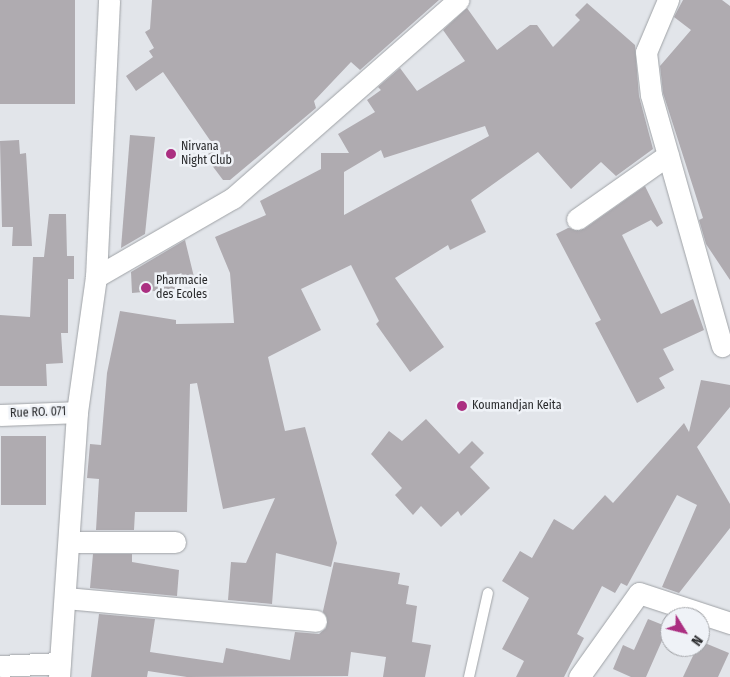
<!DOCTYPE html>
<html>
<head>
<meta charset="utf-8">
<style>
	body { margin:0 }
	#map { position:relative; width:730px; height:677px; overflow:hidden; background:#e2e5ea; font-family:"Fira Sans Condensed",sans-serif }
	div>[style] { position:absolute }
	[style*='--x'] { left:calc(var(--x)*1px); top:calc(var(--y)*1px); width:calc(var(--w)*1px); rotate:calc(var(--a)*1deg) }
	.building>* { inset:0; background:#afabb0; transform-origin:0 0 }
	.roads { filter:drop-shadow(0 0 1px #9fa2a6) drop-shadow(0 0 1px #9fa2a6) }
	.service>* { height:10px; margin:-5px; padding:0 5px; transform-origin:5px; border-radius:5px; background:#fff }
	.minor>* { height:21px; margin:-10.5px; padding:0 10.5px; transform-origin:10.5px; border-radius:10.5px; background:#fff }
	.dots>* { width:14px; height:14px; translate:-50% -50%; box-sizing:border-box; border:2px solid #eff2f7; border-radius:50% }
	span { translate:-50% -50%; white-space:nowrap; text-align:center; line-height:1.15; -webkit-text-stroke:5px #eff2f7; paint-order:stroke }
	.poi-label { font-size:12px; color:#2a2b2d }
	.left { translate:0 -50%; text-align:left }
	.street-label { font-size:12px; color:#2a2b2d }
	.north { position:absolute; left:660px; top:607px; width:50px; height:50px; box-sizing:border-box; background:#eff2f7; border:1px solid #a0a2a6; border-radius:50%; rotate:126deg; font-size:14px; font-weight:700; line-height:20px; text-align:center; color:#2a2b2d }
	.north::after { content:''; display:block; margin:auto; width:18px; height:22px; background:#ab2f81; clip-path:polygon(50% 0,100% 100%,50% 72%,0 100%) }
</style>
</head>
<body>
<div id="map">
	<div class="building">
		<i style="left:0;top:0;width:75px;height:104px"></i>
		<i style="clip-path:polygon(152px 0,439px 0,360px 70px,351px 62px,314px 101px,316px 108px,230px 180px,223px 180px,205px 156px,216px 149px,163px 72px,136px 91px,126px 76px,153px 57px,149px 51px,154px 48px,145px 32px,150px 29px)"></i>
		<i style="clip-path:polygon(683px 0,722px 0,730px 6px,730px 280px,706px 244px,699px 220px,703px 218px,663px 93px,660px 66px,691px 30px,674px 17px)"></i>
		<i style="clip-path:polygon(evenodd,587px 3px,635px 45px,639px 96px,653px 149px,616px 176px,601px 162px,571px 189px,538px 152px,471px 200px,486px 232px,450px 250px,448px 245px,395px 278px,444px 347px,410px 372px,376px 324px,379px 321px,351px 265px,301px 289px,321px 330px,268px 357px,285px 431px,305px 427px,337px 543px,331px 567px,276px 553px,272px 604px,228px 600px,231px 562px,246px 563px,275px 498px,223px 509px,197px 383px,190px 384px,187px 512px,135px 512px,134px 530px,96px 530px,99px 479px,87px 478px,90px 444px,101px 445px,107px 373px,120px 311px,176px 320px,176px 324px,234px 323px,230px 273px,215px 237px,266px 215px,260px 201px,321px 169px,321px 153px,349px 153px,338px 134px,375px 112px,367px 100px,381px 90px,378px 87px,400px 68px,417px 91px,465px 61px,443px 30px,467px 8px,497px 50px,530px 25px,537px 25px,553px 47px,580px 20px,575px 15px,587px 3px,485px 126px,489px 136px,344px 215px,344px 172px,381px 150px,384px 158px,485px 126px)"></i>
		<i style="clip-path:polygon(130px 135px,155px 137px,145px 234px,121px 248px)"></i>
		<i style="clip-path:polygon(19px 140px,20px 154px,26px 153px,32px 246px,12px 246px,13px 227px,2px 227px,0 141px)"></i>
		<i style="clip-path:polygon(645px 186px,663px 223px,657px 227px,651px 220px,622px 235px,661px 314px,693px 299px,704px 330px,663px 349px,674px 370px,659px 378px,665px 388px,637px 403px,595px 323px,601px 320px,556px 234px,568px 228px,584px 229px)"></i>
		<i style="clip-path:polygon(49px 214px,66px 214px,67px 256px,74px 256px,74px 279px,68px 279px,68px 333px,61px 333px,63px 363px,46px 364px,47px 386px,0 386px,0 315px,30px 317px,33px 257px,44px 257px)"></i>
		<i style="clip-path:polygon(185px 240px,194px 277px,176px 281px,176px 289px,132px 293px,131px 272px)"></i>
		<i style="clip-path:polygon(701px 380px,730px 385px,730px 407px,697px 447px,730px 504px,730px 528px,679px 593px,662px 587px,697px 505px,677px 495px,627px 586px,621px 583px,615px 593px,602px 586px,577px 634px,584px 638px,564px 677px,516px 677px,524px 661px,502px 649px,529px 598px,502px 581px,520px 551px,532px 558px,554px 519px,573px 530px,605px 495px,613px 503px,684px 423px,689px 432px)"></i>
		<i style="clip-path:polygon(426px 419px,459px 454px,472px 441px,484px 453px,470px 467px,490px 488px,461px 516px,458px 511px,441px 527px,421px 506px,413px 515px,395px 495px,402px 488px,371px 454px,389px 431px,402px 441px)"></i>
		<i style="left:1px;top:436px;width:45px;height:69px"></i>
		<i style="clip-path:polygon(93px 554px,132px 554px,132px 562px,179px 570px,177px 596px,90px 588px)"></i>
		<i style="clip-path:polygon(334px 562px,400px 573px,398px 584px,409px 586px,406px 604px,417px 606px,412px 642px,431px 645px,425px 677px,383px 677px,386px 657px,351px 652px,348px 676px,187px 677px,148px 671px,147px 677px,91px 677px,99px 614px,155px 619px,150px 652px,223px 663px,226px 648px,290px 660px,295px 632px,319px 634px,326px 628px,323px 611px)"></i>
		<i style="clip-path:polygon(648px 619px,668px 627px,646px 677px,631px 677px,613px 669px,623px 645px,634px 650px)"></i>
		<i style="clip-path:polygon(700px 641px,729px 653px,718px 677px,683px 677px)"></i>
	</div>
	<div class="roads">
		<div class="service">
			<i style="--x:469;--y:677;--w:86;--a:-77.3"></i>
		</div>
		<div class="minor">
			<i style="--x:668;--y:0;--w:56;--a:112.9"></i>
			<i style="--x:646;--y:52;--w:43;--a:83.4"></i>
			<i style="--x:651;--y:95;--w:261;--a:74.2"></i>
			<i style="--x:577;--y:219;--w:111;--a:-35.1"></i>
			<i style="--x:96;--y:277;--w:158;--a:-30"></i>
			<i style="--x:233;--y:198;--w:300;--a:-41.3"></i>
			<i style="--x:0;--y:415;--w:77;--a:-2.2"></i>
			<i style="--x:69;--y:542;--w:106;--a:0"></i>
			<i style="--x:65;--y:598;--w:252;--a:5.2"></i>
			<i style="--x:0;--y:666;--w:60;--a:-2.9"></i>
			<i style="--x:59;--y:677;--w:266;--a:-86.1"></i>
			<i style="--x:77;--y:412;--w:136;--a:-82"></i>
			<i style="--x:96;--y:277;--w:277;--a:-87.3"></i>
			<i style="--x:579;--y:677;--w:103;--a:-54.5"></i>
			<i style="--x:639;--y:593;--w:96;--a:18.2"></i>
		</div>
	</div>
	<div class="dots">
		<i style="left:171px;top:154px;background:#ab2f81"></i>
		<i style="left:146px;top:288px;background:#ab2f81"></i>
		<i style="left:462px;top:406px;background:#ab2f81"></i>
	</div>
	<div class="poi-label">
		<span class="left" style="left:181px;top:154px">Nirvana<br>Night Club</span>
		<span class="left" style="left:156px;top:288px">Pharmacie<br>des Ecoles</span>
		<span class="left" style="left:472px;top:406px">Koumandjan Keita</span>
	</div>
	<div class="street-label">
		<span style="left:38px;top:413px;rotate:-2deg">Rue RO. 071</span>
	</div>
	<div class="north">N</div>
</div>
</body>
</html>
